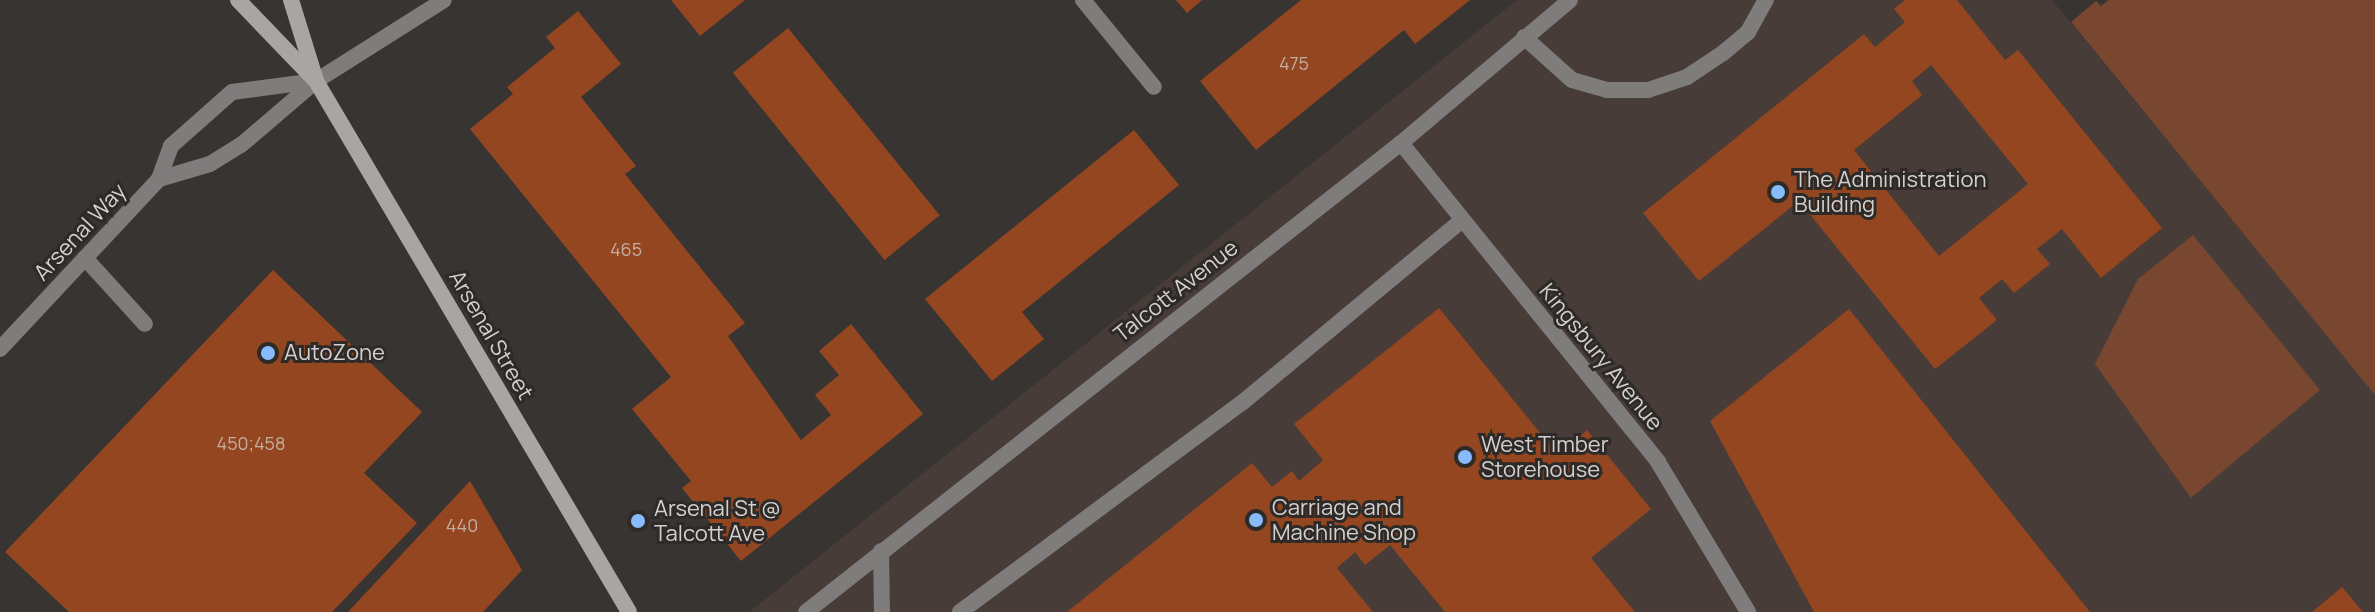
<!DOCTYPE html>
<html>
<head>
<meta charset="utf-8">
<style>
	body { margin:0 }
	#map { position:relative; width:2375px; height:612px; overflow:hidden; background:#383432; font-family:Manrope,sans-serif }
	div>[style] { position:absolute }
	[style*='--x'] { left:calc(var(--x)*1px); top:calc(var(--y)*1px); width:calc(var(--w)*1px); rotate:calc(var(--a)*1deg) }
	.built>* { inset:0; background:#473c38 }
	.green>* { inset:0; background:#794730 }
	.building>* { inset:0; background:#934620; transform-origin:0 0 }
	.service>* { height:16px; margin:-8px; padding:0 8px; transform-origin:8px; border-radius:8px; background:#7f7d7c }
	.minor>* { height:16px; margin:-8px; padding:0 8px; transform-origin:8px; border-radius:8px; background:#7f7d7c }
	.secondary>* { height:16px; margin:-8px; padding:0 8px; transform-origin:8px; border-radius:8px; background:#a8a5a3 }
	.dots>* { width:22px; height:22px; translate:-50% -50%; box-sizing:border-box; border:4px solid #2e2a28; border-radius:50% }
	span { translate:-50% -50%; white-space:nowrap; text-align:center; line-height:1.15; -webkit-text-stroke:6px #2e2a28; paint-order:stroke }
	.number-label { font-size:18px; color:#c3aea3 }
	.number-label span { -webkit-text-stroke-width:0 }
	.poi-label { font-size:22px; color:#d3d0cf }
	.left { translate:0 -50%; text-align:left }
	.street-label { font-size:22px; color:#d3d0cf }
</style>
</head>
<body>
<div id="map">
	<div class="built">
		<i style="clip-path:polygon(1517px 0,2052px 0,2375px 394px,2375px 612px,749px 612px)"></i>
	</div>
	<div class="green">
		<i style="clip-path:polygon(2109px 0,2375px 0,2375px 395px,2071px 22px,2096px 1px,2101px 6px)"></i>
		<i style="clip-path:polygon(2193px 235px,2320px 390px,2191px 498px,2095px 364px,2138px 279px)"></i>
	</div>
	<div class="building">
		<i style="clip-path:polygon(671px 0,745px 0,700px 36px)"></i>
		<i style="clip-path:polygon(1176px 0,1202px 0,1187px 13px)"></i>
		<i style="clip-path:polygon(1301px 0,1470px 0,1415px 44px,1404px 30px,1256px 150px,1200px 81px)"></i>
		<i style="clip-path:polygon(evenodd,1905px 0,1957px 0,2005px 60px,2018px 50px,2162px 228px,2101px 278px,2062px 229px,2037px 249px,2050px 264px,2014px 293px,2002px 279px,1979px 298px,1997px 320px,1935px 369px,1799px 201px,1699px 281px,1643px 213px,1864px 34px,1875px 47px,1905px 22px,1894px 9px,1905px 0,1931px 65px,2028px 184px,1939px 256px,1854px 150px,1922px 95px,1912px 81px,1931px 65px)"></i>
		<i style="clip-path:polygon(578px 11px,621px 64px,581px 97px,636px 166px,625px 174px,745px 323px,728px 336px,801px 440px,831px 415px,815px 395px,839px 375px,819px 351px,851px 324px,923px 414px,741px 561px,682px 488px,691px 481px,632px 409px,671px 377px,470px 129px,513px 94px,507px 87px,555px 48px,546px 37px)"></i>
		<i style="left:788px;top:28px;width:241px;height:71px;rotate:51deg"></i>
		<i style="clip-path:polygon(1134px 130px,1179px 185px,1022px 312px,1044px 339px,992px 381px,925px 299px)"></i>
		<i style="clip-path:polygon(273px 270px,422px 412px,364px 473px,417px 523px,332px 612px,69px 612px,5px 552px)"></i>
		<i style="clip-path:polygon(1439px 308px,1558px 455px,1587px 430px,1651px 509px,1591px 558px,1635px 612px,1445px 612px,1390px 545px,1365px 565px,1355px 552px,1337px 568px,1373px 612px,1067px 612px,1252px 463px,1272px 487px,1292px 471px,1299px 481px,1323px 460px,1294px 424px)"></i>
		<i style="clip-path:polygon(1849px 309px,2090px 612px,1814px 612px,1710px 421px)"></i>
		<i style="clip-path:polygon(470px 481px,522px 570px,483px 612px,348px 612px)"></i>
		<i style="clip-path:polygon(2342px 587px,2363px 612px,2312px 612px)"></i>
	</div>
	<div class="service">
		<i style="--x:1524;--y:37;--w:64;--a:41.9"></i>
		<i style="--x:1572;--y:80;--w:36;--a:16"></i>
		<i style="--x:1607;--y:90;--w:41;--a:0"></i>
		<i style="--x:1648;--y:90;--w:41;--a:-18.4"></i>
		<i style="--x:1687;--y:77;--w:43;--a:-33.7"></i>
		<i style="--x:1723;--y:53;--w:33;--a:-40"></i>
		<i style="--x:1748;--y:32;--w:37;--a:-61"></i>
		<i style="--x:85;--y:258;--w:89;--a:47.7"></i>
	</div>
	<div class="minor">
		<i style="--x:1083;--y:0;--w:112;--a:50.8"></i>
		<i style="--x:1401;--y:143;--w:410;--a:51.1"></i>
		<i style="--x:1658;--y:462;--w:175;--a:59"></i>
		<i style="--x:159;--y:179;--w:53;--a:-16.4"></i>
		<i style="--x:210;--y:164;--w:36;--a:-32"></i>
		<i style="--x:241;--y:145;--w:99;--a:-40.5"></i>
		<i style="--x:316;--y:81;--w:151;--a:-32.3"></i>
		<i style="--x:0;--y:349;--w:233;--a:-46.9"></i>
		<i style="--x:159;--y:179;--w:35;--a:-70"></i>
		<i style="--x:171;--y:146;--w:81;--a:-41.5"></i>
		<i style="--x:232;--y:92;--w:85;--a:-7.5"></i>
		<i style="--x:881;--y:551;--w:61;--a:89.1"></i>
		<i style="--x:806;--y:612;--w:758;--a:-38.25"></i>
		<i style="--x:1401;--y:143;--w:221;--a:-40.2"></i>
		<i style="--x:960;--y:612;--w:352;--a:-36.6"></i>
		<i style="--x:1243;--y:402;--w:282;--a:-39.7"></i>
	</div>
	<div class="secondary">
		<i style="--x:238;--y:0;--w:111;--a:46.1"></i>
		<i style="--x:291;--y:0;--w:85;--a:72.8"></i>
		<i style="--x:316;--y:81;--w:616;--a:59.48"></i>
	</div>
	<div class="dots">
		<i style="left:1778px;top:192px;background:#88bbfc"></i>
		<i style="left:268px;top:353px;background:#88bbfc"></i>
		<i style="left:1465px;top:457px;background:#88bbfc"></i>
		<i style="left:1256px;top:520px;background:#88bbfc"></i>
		<i style="left:638px;top:521px;background:#88bbfc"></i>
	</div>
	<div class="number-label">
		<span style="left:1294px;top:63px">475</span>
		<span style="left:626px;top:249px">465</span>
		<span style="left:251px;top:443px">450;458</span>
		<span style="left:462px;top:525px">440</span>
	</div>
	<div class="poi-label">
		<span class="left" style="left:1794px;top:192px">The Administration<br>Building</span>
		<span class="left" style="left:284px;top:353px">AutoZone</span>
		<span class="left" style="left:1481px;top:457px">West Timber<br>Storehouse</span>
		<span class="left" style="left:1272px;top:520px">Carriage and<br>Machine Shop</span>
		<span class="left" style="left:654px;top:521px">Arsenal St @<br>Talcott Ave</span>
	</div>
	<div class="street-label">
		<span style="left:80px;top:232px;rotate:-47deg">Arsenal Way</span>
		<span style="left:1176px;top:291px;rotate:-38deg">Talcott Avenue</span>
		<span style="left:491px;top:335px;rotate:60deg">Arsenal Street</span>
		<span style="left:1601px;top:357px;rotate:51deg">Kingsbury Avenue</span>
	</div>
</div>
</body>
</html>
